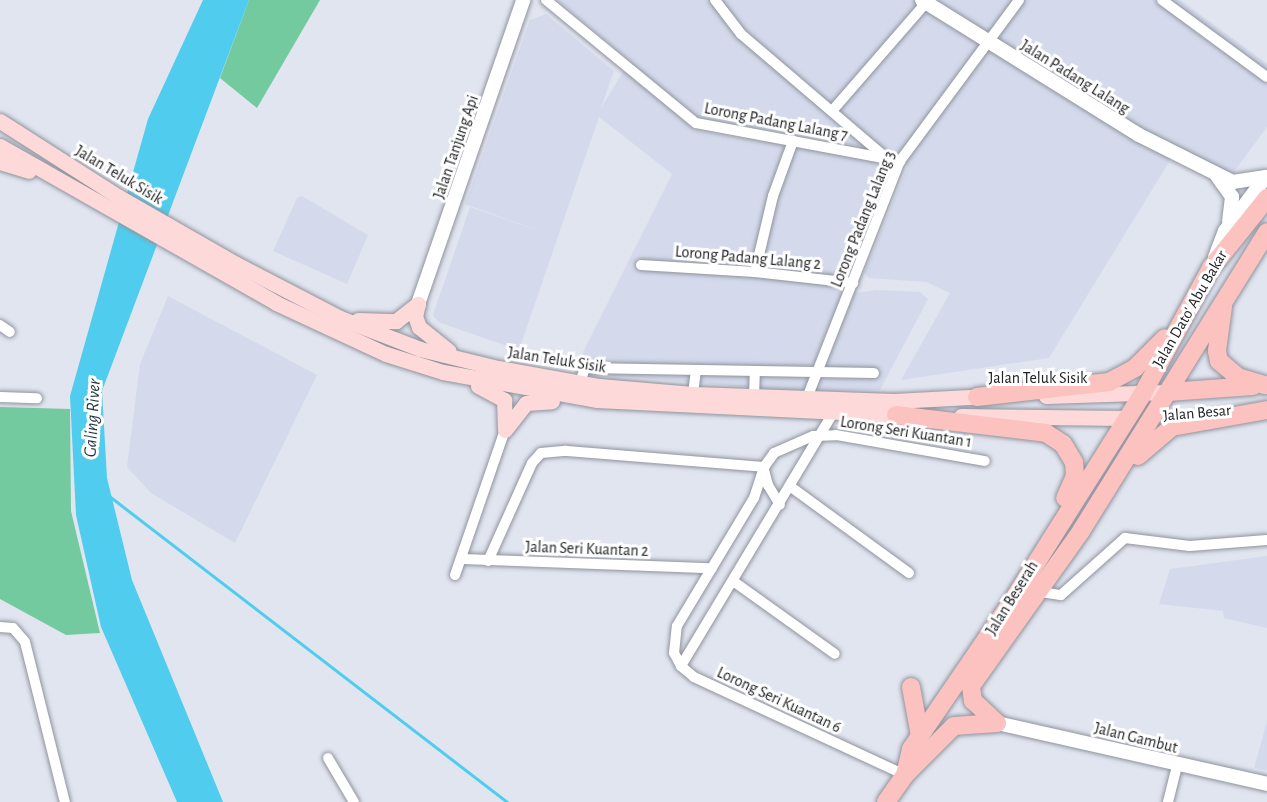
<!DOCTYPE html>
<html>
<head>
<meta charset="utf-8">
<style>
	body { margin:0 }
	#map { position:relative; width:1267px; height:802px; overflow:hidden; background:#e1e5f0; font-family:"Alegreya Sans",sans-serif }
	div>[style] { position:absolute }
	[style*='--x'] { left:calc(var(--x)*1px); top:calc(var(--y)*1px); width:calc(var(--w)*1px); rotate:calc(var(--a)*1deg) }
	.built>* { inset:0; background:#d4daec }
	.green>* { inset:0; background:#74ca9f }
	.water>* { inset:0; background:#50cdee }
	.stream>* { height:3px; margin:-1.5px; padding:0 1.5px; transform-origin:1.5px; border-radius:1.5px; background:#50cdee }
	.roads { filter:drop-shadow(0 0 2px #8f939c) drop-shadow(0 0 2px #8f939c) }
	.street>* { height:10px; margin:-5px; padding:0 5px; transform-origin:5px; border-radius:5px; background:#fff }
	.secondary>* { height:14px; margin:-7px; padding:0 7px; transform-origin:7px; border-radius:7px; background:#fff }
	.primary>* { height:15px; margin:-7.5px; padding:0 7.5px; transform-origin:7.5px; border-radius:7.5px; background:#fddad9 }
	.highway>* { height:18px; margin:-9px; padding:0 9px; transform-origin:9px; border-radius:9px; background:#fbc2bf }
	span { translate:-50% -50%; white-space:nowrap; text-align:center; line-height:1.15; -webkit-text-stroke:6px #fff; paint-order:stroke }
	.street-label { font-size:16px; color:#202125 }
	.water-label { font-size:18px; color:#1e343a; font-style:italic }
</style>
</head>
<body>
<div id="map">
	<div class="built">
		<i style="clip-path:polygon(557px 0,1180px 0,1267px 64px,1267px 127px,1231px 176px,1177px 149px,1049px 358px,901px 380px,950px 293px,926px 282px,869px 278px,864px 273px,908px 165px,895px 152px,697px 118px)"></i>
		<i style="clip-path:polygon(546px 14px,614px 71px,601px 108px,624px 70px,695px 130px,886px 163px,842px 285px,858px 293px,876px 290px,920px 292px,928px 299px,880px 390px,792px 391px,592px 374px,583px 369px,583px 352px,672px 174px,599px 117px,519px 350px,438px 322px,433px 315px,470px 207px,548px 234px,465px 204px,530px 20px)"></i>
		<i style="clip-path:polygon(302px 196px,368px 235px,347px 284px,273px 251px,297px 198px)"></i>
		<i style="clip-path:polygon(168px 296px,317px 375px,235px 543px,151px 493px,127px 467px,140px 364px)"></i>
		<i style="clip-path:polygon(1267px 556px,1267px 628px,1224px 618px,1223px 611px,1159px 604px,1170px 569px)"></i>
		<i style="clip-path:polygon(1267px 722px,1267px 770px,1254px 768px)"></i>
	</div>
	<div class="green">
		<i style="clip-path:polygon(249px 0,320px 0,257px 108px,220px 78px)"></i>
		<i style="clip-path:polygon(0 407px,70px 409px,71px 511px,100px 633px,66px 635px,0 599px)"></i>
	</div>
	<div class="water">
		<i style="clip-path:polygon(203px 0,249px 0,102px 391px,107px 478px,132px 580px,223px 802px,177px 802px,101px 627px,76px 515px,70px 396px,148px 119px)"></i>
	</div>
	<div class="stream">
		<i style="--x:109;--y:496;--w:502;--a:37.55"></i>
	</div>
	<div class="roads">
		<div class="street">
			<i style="--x:546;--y:0;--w:194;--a:39.4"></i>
			<i style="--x:696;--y:123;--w:208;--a:10.6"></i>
			<i style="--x:715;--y:0;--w:43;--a:52.6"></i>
			<i style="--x:741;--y:34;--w:191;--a:40.5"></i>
			<i style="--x:1162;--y:0;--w:130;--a:36.3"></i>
			<i style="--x:832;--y:111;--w:143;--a:-49"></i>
			<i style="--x:641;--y:265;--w:114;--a:3.5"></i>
			<i style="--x:755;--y:272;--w:99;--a:6.4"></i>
			<i style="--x:755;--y:272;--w:78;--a:-76.7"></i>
			<i style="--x:773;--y:196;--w:59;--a:-70"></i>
			<i style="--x:0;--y:325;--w:12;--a:35"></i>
			<i style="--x:580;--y:382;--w:15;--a:-70"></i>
			<i style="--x:585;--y:368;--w:289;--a:1"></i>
			<i style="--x:693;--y:394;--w:23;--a:-83"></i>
			<i style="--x:754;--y:396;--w:24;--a:-88"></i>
			<i style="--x:0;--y:397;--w:37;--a:2"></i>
			<i style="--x:807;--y:398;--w:255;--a:-68.6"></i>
			<i style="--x:900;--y:161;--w:200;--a:-53.5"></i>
			<i style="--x:764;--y:470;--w:16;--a:75"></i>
			<i style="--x:768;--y:485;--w:23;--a:59"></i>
			<i style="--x:791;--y:487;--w:146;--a:36.1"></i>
			<i style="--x:461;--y:559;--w:251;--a:2.1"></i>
			<i style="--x:488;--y:561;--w:107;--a:-65.8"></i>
			<i style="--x:532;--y:463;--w:13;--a:-48"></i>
			<i style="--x:541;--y:453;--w:25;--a:-5"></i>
			<i style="--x:566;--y:451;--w:199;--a:4.6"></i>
			<i style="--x:455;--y:575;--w:153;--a:-71"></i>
			<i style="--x:733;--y:581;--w:125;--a:35.6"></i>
			<i style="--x:1041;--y:592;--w:20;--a:9"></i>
			<i style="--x:1061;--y:595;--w:86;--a:-41.7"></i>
			<i style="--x:1125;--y:538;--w:65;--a:7"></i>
			<i style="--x:1190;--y:546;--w:77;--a:-4.5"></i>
			<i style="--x:0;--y:627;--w:13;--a:4"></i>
			<i style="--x:13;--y:628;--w:18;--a:49"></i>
			<i style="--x:25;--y:642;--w:165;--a:76"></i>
			<i style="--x:681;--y:666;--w:295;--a:-59"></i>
			<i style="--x:328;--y:758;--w:51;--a:59.4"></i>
			<i style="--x:905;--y:775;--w:233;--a:-155.1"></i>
			<i style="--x:694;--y:677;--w:17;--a:-140"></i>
			<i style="--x:681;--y:666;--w:15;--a:-118"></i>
			<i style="--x:674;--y:653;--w:27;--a:-84"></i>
			<i style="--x:677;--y:626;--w:149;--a:-59"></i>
			<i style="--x:754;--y:498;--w:33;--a:-72"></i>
			<i style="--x:764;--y:467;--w:17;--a:-54"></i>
			<i style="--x:774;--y:453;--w:43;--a:-23.6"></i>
			<i style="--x:813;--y:436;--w:23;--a:-2"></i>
			<i style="--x:836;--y:435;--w:151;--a:9.9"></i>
			<i style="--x:1168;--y:802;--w:37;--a:-76"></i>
		</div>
		<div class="secondary">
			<i style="--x:922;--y:0;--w:256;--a:31.9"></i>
			<i style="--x:1139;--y:135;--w:105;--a:26.6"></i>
			<i style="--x:1233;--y:182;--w:33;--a:-9"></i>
			<i style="--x:1217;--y:176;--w:26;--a:54"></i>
			<i style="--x:1232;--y:197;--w:24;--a:97"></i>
			<i style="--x:1215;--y:257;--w:28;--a:-69"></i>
			<i style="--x:1225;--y:231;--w:66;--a:-53"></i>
			<i style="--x:418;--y:304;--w:322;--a:-70.9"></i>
			<i style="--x:997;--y:723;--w:277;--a:12.7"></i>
		</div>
		<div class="primary">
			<i style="--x:0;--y:121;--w:141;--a:32.6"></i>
			<i style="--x:119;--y:197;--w:135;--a:29.8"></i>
			<i style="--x:236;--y:264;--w:117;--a:27.4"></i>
			<i style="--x:340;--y:318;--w:86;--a:21.2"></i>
			<i style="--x:420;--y:349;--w:80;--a:13.7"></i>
			<i style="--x:498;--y:368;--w:103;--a:10.1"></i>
			<i style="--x:599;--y:386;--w:94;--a:4.9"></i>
			<i style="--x:693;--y:394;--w:201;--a:2"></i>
			<i style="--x:894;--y:401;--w:95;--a:-3"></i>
			<i style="--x:0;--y:146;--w:318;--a:29.6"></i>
			<i style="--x:276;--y:303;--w:121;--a:24.9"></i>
			<i style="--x:386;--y:354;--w:60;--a:17.5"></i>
			<i style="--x:443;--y:372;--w:157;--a:10.3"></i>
			<i style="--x:597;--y:400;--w:310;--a:2.8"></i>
			<i style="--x:0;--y:162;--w:30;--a:17"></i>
			<i style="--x:418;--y:304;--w:12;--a:104"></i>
			<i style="--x:415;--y:316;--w:12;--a:70"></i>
			<i style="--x:419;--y:327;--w:38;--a:39"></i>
			<i style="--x:358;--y:320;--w:38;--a:2"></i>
			<i style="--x:396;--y:321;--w:28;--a:-38"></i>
			<i style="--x:478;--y:386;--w:30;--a:28"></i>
			<i style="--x:504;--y:400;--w:27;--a:88"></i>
			<i style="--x:1046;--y:396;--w:122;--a:-1.9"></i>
			<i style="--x:961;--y:416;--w:167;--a:0.7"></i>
			<i style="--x:505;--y:430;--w:34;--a:-52"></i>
			<i style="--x:526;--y:403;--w:26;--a:-4"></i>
		</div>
		<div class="highway">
			<i style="--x:1223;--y:307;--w:44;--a:97.8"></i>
			<i style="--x:1217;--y:351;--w:10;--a:79"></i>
			<i style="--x:1219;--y:361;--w:25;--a:40"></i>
			<i style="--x:1238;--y:377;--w:28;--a:17"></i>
			<i style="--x:1168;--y:392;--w:85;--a:-4"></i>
			<i style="--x:977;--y:397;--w:133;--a:-6.5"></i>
			<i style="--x:1109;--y:382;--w:30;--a:-28"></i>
			<i style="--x:1135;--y:368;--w:42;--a:-45"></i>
			<i style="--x:896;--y:415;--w:151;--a:6.8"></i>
			<i style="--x:1046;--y:433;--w:20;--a:33"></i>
			<i style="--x:1063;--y:444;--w:21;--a:59"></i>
			<i style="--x:1074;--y:462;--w:14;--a:86"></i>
			<i style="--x:1075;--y:476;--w:24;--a:114"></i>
			<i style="--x:1138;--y:456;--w:45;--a:-40.5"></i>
			<i style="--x:1172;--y:427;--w:97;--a:-10.1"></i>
			<i style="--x:911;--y:687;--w:50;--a:79.6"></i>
			<i style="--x:997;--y:723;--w:33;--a:-137"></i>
			<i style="--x:973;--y:701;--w:15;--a:-98"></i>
			<i style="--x:971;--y:686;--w:190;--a:-54.6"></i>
			<i style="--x:1081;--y:531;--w:352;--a:-58.1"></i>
			<i style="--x:905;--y:775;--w:69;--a:-45"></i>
			<i style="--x:954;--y:726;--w:43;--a:-4"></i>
			<i style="--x:886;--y:802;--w:33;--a:-55"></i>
			<i style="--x:905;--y:775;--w:27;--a:-77"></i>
			<i style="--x:911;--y:749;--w:177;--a:-55.6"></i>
			<i style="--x:1011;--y:603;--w:246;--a:-57.8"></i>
			<i style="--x:1142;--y:395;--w:145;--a:-61.5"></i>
			<i style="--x:1211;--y:268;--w:90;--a:-51.3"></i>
		</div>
	</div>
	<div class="street-label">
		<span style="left:1075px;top:77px;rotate:32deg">Jalan Padang Lalang</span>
		<span style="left:776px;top:122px;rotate:11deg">Lorong Padang Lalang 7</span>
		<span style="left:456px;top:147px;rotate:-71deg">Jalan Tanjung Api</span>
		<span style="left:119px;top:175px;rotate:31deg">Jalan Teluk Sisik</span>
		<span style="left:863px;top:219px;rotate:-68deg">Lorong Padang Lalang 3</span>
		<span style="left:748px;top:258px;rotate:5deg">Lorong Padang Lalang 2</span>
		<span style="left:1190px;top:309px;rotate:-60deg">Jalan Dato' Abu Bakar</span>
		<span style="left:557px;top:360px;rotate:9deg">Jalan Teluk Sisik</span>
		<span style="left:1038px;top:378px">Jalan Teluk Sisik</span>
		<span style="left:1197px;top:413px;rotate:-5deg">Jalan Besar</span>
		<span style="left:906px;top:432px;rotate:9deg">Lorong Seri Kuantan 1</span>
		<span style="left:587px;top:549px;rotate:2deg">Jalan Seri Kuantan 2</span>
		<span style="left:1012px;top:598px;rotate:-58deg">Jalan Beserah</span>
		<span style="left:779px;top:700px;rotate:25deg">Lorong Seri Kuantan 6</span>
		<span style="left:1136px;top:738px;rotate:14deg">Jalan Gambut</span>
	</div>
	<div class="water-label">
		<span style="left:93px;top:418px;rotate:-87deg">Galing River</span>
	</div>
</div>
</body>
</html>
